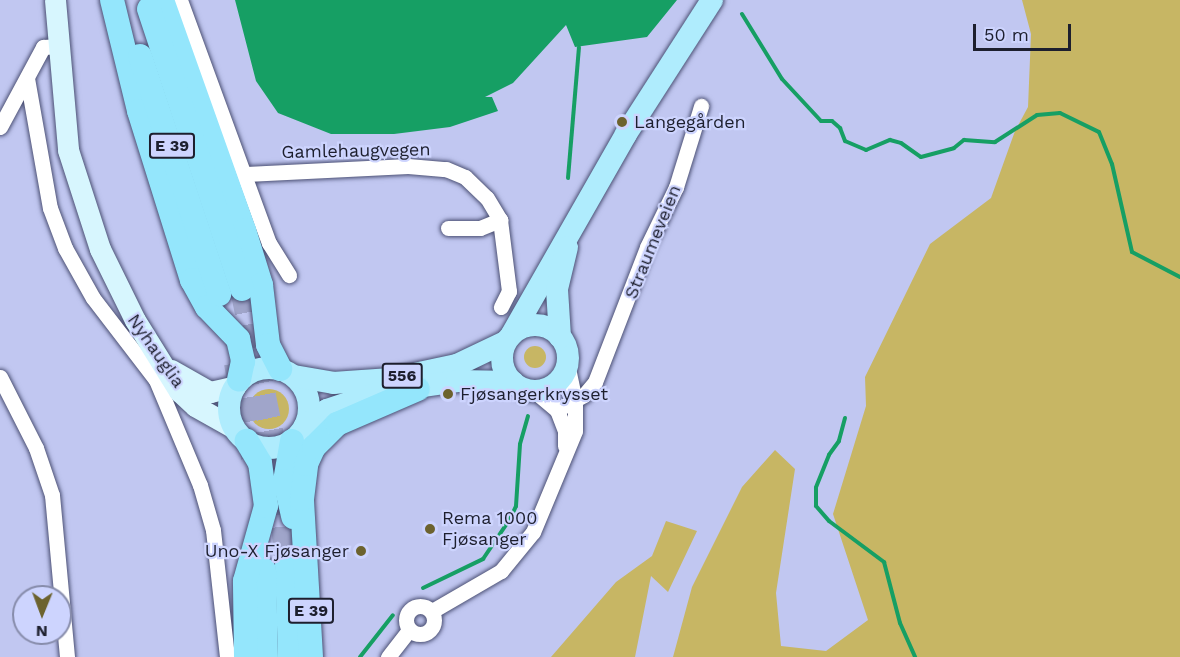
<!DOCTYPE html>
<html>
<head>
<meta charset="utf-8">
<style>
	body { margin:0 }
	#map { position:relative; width:1180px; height:657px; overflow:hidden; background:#c1c7f1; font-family:"Work Sans",sans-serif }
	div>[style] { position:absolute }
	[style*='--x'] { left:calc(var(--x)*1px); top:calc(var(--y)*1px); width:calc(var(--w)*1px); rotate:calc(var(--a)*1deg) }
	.green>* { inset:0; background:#c7b664 }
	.round { border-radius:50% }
	.water>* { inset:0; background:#169f64 }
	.stream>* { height:4px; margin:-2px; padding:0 2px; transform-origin:2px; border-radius:2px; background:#169f64 }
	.trunk-tunnel>* { height:24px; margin-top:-12px; transform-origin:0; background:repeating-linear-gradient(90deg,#a0a5ca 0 24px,transparent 0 36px) }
	.roads { filter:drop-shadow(0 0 2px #4c5175) drop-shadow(0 0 2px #4c5175) }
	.minor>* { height:15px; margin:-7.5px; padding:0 7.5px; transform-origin:7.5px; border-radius:7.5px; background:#fff }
	.minor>.ring { margin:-7.5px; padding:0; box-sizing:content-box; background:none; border:15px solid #fff; border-radius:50% }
	.secondary>* { height:21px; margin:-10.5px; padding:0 10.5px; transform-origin:10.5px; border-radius:10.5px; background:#d7f6fe }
	.primary>* { height:22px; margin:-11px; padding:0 11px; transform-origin:11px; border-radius:11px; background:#afecfd }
	.primary>.ring { margin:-11px; padding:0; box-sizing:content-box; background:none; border:22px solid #afecfd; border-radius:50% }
	.trunk>* { height:24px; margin:-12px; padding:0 12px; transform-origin:12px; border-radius:12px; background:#94e6fc }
	.dots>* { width:16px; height:16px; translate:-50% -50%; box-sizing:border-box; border:3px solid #cdd4fe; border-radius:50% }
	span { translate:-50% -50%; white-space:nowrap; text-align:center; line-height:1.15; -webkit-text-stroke:4.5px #cdd4fe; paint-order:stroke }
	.shield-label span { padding:2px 4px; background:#cdd4fe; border:2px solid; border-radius:4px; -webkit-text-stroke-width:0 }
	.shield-label { font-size:16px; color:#1d1f2e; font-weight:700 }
	.poi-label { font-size:18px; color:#1d1f2e }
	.left { translate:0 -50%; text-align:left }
	.right { translate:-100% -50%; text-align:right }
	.street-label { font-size:18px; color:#1d1f2e }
	.north { position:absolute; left:12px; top:585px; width:60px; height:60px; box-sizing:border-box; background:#cdd4fe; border:2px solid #878cab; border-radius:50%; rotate:181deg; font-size:16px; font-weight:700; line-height:24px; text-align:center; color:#1d1f2e }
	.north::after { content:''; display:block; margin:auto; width:21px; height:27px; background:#6c622e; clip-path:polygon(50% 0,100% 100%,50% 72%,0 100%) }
	.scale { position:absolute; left:973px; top:24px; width:98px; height:27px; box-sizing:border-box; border:3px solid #1d1f2e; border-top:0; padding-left:8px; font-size:18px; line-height:21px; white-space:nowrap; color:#1d1f2e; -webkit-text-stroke:4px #cdd4fe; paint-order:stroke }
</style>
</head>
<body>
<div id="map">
	<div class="green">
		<i style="clip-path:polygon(1022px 0,1180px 0,1180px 657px,673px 657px,692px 587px,742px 487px,775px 450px,795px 469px,776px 593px,781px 646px,826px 651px,868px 620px,833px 514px,866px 406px,865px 377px,930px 244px,991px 198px,1015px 131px,1028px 107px,1031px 34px)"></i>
		<i class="round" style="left:524px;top:346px;width:22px;height:22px"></i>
		<i class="round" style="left:249px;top:389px;width:40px;height:40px"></i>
		<i style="clip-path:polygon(666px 521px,697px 531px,668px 592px,651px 576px,635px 657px,551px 657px,616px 582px,652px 556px)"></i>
	</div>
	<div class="water">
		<i style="clip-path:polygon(235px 0,677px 0,647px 37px,575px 47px,566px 25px,513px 83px,485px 97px,492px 97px,498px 111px,450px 127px,394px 134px,331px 134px,278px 113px,256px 81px)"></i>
	</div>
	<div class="stream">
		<i style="--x:742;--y:14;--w:76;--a:58.4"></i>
		<i style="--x:782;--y:79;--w:57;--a:47.1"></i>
		<i style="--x:821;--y:121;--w:11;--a:0"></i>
		<i style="--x:832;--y:121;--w:11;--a:41"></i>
		<i style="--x:840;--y:128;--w:14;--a:69"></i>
		<i style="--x:845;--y:141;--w:23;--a:23"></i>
		<i style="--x:866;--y:150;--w:26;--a:-23"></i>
		<i style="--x:890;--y:140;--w:11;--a:15"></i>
		<i style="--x:901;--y:143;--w:24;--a:35"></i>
		<i style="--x:921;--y:157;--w:34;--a:-15"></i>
		<i style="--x:954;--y:148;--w:13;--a:-39"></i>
		<i style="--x:964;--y:140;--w:31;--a:4"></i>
		<i style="--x:995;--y:142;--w:50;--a:-32.7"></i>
		<i style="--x:1037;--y:115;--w:23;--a:-5"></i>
		<i style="--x:1060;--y:113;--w:43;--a:26"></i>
		<i style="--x:1099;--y:132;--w:35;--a:68"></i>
		<i style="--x:1112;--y:164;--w:90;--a:77.2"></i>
		<i style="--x:1132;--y:252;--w:54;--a:27.5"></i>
		<i style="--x:568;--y:178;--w:131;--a:-85.2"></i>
		<i style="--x:845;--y:418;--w:24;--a:105"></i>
		<i style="--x:839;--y:441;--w:17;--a:126"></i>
		<i style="--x:829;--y:455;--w:35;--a:112"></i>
		<i style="--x:816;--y:488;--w:18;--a:90"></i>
		<i style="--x:816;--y:506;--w:20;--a:49"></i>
		<i style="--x:829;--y:521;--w:69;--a:36.7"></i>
		<i style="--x:884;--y:562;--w:63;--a:75.3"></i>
		<i style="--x:900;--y:623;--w:37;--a:66"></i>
		<i style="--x:423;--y:588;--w:67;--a:-25.8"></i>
		<i style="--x:483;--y:559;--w:48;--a:-56"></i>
		<i style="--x:510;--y:519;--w:14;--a:-65"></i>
		<i style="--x:516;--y:506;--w:62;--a:-86.3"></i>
		<i style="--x:520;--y:444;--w:29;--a:-74"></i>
		<i style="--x:360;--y:657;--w:53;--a:-51.8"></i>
	</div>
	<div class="trunk-tunnel">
		<i style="--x:242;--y:289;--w:169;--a:78.4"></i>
		<i style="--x:276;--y:455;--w:111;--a:84.3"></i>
		<i style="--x:236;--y:363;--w:101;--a:79.7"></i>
	</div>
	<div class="roads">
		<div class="minor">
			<i style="--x:180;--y:0;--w:259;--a:69.9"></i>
			<i style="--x:269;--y:243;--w:38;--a:58"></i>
			<i style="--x:27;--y:78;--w:132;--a:80"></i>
			<i style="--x:50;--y:208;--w:43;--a:69.4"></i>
			<i style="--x:65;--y:248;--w:57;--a:60.8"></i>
			<i style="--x:93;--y:298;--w:103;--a:52.5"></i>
			<i style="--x:156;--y:380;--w:114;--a:67.3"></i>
			<i style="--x:200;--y:485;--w:47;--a:73.9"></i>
			<i style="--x:213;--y:530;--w:128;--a:83.7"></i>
			<i style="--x:0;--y:127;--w:91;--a:-61.7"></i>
			<i style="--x:43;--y:47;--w:17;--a:-3"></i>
			<i style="--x:246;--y:174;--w:162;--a:-2.8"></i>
			<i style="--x:408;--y:166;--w:38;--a:5"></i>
			<i style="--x:446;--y:169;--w:21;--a:23"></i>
			<i style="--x:465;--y:177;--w:30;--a:44"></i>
			<i style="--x:487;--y:198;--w:26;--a:59"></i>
			<i style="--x:500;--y:220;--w:72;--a:82.8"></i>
			<i style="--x:509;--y:291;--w:18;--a:117"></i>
			<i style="--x:448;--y:228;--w:32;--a:0"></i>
			<i style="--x:480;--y:228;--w:22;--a:-22"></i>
			<i style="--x:0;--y:377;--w:80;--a:63.1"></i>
			<i style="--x:36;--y:448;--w:50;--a:71.2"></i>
			<i style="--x:52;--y:495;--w:163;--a:84.7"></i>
			<i style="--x:533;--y:390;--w:31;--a:40"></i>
			<i style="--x:557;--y:410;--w:22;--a:69"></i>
			<i style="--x:565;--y:431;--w:15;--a:90"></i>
			<i style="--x:557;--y:410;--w:31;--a:-29"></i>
			<i style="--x:584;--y:395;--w:17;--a:-50"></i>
			<i style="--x:595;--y:382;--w:145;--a:-68.9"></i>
			<i style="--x:647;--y:247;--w:67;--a:-64.2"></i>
			<i style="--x:676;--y:187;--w:85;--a:-72.8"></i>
			<i class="ring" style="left:406px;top:606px;width:13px;height:13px"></i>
			<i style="--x:432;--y:611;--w:80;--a:-30.1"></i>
			<i style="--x:501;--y:571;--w:50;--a:-50.6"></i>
			<i style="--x:533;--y:532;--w:109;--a:-67.4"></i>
			<i style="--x:575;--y:431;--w:30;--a:-90"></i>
			<i style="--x:575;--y:401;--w:38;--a:-102"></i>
			<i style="--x:388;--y:657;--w:34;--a:-52"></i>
		</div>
		<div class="secondary">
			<i style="--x:55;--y:0;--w:151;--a:85"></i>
			<i style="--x:68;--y:150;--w:104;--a:72.1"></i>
			<i style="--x:100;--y:249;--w:79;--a:63.8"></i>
			<i style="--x:135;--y:320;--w:84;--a:58.2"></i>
			<i style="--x:179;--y:391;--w:22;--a:43"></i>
			<i style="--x:195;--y:406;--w:45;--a:29.4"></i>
			<i style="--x:171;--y:370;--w:45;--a:29.4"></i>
			<i style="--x:210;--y:392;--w:26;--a:-13"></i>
		</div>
		<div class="primary">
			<i class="ring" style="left:502px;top:325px;width:44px;height:44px"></i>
			<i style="--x:512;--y:334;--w:230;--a:-60.3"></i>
			<i style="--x:626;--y:134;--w:159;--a:-57.3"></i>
			<i style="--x:560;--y:337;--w:48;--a:-93.6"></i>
			<i style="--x:557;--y:289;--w:43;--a:-76.6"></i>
			<i class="ring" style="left:229px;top:368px;width:58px;height:58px"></i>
			<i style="--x:294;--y:376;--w:40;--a:10"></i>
			<i style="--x:333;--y:383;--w:58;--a:-3.9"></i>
			<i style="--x:391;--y:379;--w:67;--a:-12"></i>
			<i style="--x:457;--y:365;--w:53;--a:-25.6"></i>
			<i style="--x:305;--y:426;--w:27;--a:-36"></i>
			<i style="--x:327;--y:410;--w:57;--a:-18.4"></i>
			<i style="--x:381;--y:392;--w:77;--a:-8.2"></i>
			<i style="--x:457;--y:381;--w:56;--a:1"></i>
		</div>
		<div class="trunk">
			<i style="--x:112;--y:0;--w:114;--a:76.3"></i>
			<i style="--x:139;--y:111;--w:177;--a:72.6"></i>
			<i style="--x:192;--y:280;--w:31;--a:61"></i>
			<i style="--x:207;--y:307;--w:45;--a:45.9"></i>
			<i style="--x:238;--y:339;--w:23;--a:77"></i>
			<i style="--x:243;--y:361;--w:19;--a:102"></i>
			<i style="--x:162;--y:0;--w:244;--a:70.4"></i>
			<i style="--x:244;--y:230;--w:58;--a:72.8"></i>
			<i style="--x:261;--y:285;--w:60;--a:83.3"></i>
			<i style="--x:268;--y:345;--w:27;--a:63"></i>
			<i style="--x:149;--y:9;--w:295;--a:71.6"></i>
			<i style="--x:140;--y:56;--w:251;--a:71.6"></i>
			<i style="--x:292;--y:441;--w:41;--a:99.9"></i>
			<i style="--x:285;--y:481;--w:37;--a:77"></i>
			<i style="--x:287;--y:565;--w:92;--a:88.1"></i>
			<i style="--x:264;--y:570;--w:87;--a:88.7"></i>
			<i style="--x:246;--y:657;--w:76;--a:-90.8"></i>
			<i style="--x:245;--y:581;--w:78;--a:-74.4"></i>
			<i style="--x:266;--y:506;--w:43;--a:-97.9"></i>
			<i style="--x:260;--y:463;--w:26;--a:-121"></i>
			<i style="--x:311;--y:657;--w:158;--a:-93.3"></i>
			<i style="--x:302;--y:499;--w:35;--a:-83"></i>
			<i style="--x:306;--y:464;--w:19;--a:-65"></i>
			<i style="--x:314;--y:447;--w:33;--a:-45"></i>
			<i style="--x:337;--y:424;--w:88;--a:-23.4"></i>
		</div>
	</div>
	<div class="dots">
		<i style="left:622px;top:122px;background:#6c622e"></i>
		<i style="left:448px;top:394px;background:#6c622e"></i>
		<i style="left:430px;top:529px;background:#6c622e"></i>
		<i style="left:361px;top:551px;background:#6c622e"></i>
	</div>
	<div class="shield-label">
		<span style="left:172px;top:146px">E 39</span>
		<span style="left:402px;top:376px">556</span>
		<span style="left:311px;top:611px">E 39</span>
	</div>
	<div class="poi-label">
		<span class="left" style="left:634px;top:122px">Langegården</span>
		<span class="left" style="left:460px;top:394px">Fjøsangerkrysset</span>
		<span class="left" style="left:442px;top:529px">Rema 1000<br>Fjøsanger</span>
		<span class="right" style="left:349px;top:551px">Uno-X Fjøsanger</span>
	</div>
	<div class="street-label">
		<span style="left:356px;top:151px;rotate:-1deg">Gamlehaugvegen</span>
		<span style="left:653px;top:242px;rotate:-68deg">Straumeveien</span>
		<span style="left:156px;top:351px;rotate:55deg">Nyhauglia</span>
	</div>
	<div class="north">N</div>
	<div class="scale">50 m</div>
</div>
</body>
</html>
